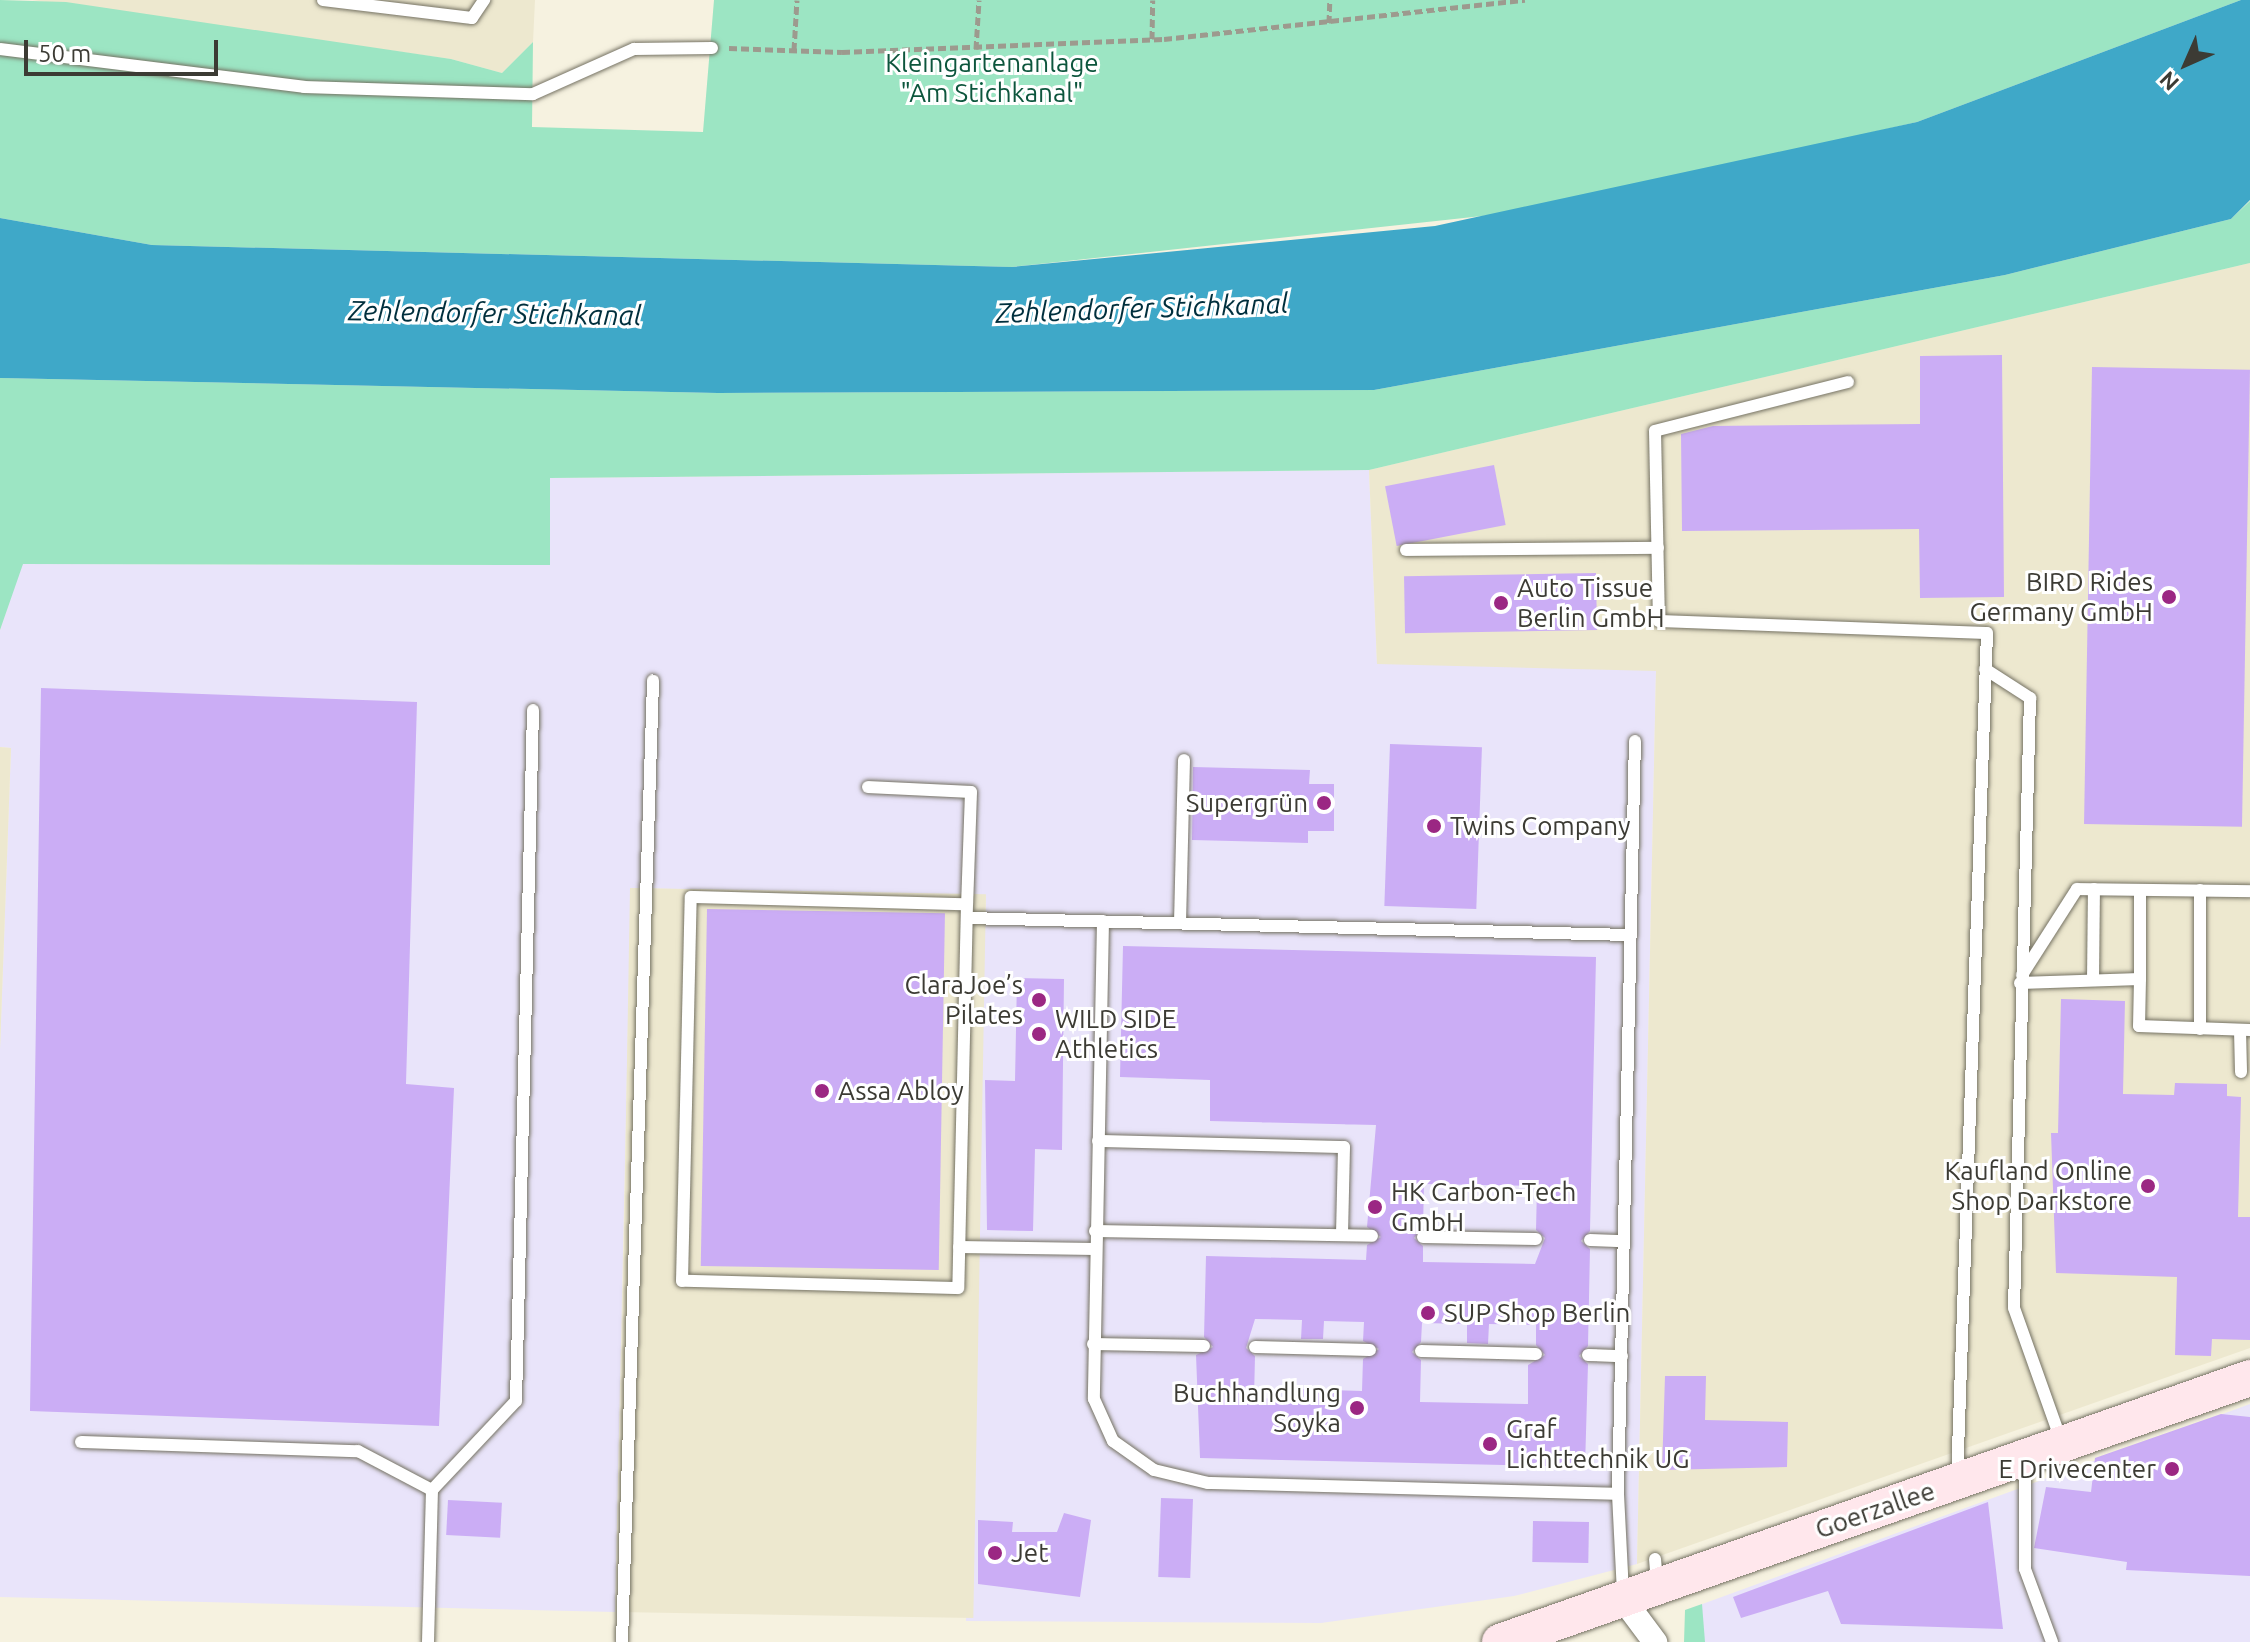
<!DOCTYPE html>
<html>
<head>
<meta charset="utf-8">
<style>
	body { margin:0 }
	#map { position:relative; width:2250px; height:1642px; overflow:hidden; background:#f6f2e0; font-family:Ubuntu,sans-serif }
	div>[style] { position:absolute }
	[style*='--x'] { left:calc(var(--x)*1px); top:calc(var(--y)*1px); width:calc(var(--w)*1px); rotate:calc(var(--a)*1deg) }
	.commercial>* { inset:0; background:#e9e4fa }
	.built>* { inset:0; background:#ede8cf; transform-origin:0 0 }
	.green>* { inset:0; background:#9ce5c3 }
	.water>* { inset:0; background:#3fa8c8 }
	.building>* { inset:0; background:#cbadf5; transform-origin:0 0 }
	.path>* { height:5px; margin-top:-2.5px; transform-origin:0; background:repeating-linear-gradient(90deg,#9d9a8e 0 8px,transparent 0 12px) }
	.roads { filter:drop-shadow(0 0 2px #757263) drop-shadow(0 0 2px #757263) }
	.service>* { height:12px; margin:-6px; padding:0 6px; transform-origin:6px; border-radius:6px; background:#fff }
	.minor>* { height:24px; margin:-12px; padding:0 12px; transform-origin:12px; border-radius:12px; background:#fff }
	.secondary>* { height:36px; margin:-18px; padding:0 18px; transform-origin:18px; border-radius:18px; background:#ffe7ec }
	.dots>* { width:22px; height:22px; translate:-50% -50%; box-sizing:border-box; border:4px solid #fff; border-radius:50% }
	span { translate:-50% -50%; white-space:nowrap; text-align:center; line-height:1.15; -webkit-text-stroke:6px #fff; paint-order:stroke }
	.park-label { font-size:26px; color:#0d563d }
	.poi-label { font-size:26px; color:#3c3b34 }
	.right { translate:-100% -50%; text-align:right }
	.left { translate:0 -50%; text-align:left }
	.street-label { font-size:26px; color:#3c3b34 }
	.water-label { font-size:28px; color:#002f3d; font-style:italic }
	.north { position:absolute; left:2146px; top:24px; width:80px; height:80px; -webkit-text-stroke:6px #fff; paint-order:stroke; rotate:225deg; font-size:22px; font-weight:700; line-height:32px; text-align:center; color:#3c3b34 }
	.north::after { content:''; display:block; margin:auto; width:28px; height:36px; background:#3c3b34; clip-path:polygon(50% 0,100% 100%,50% 72%,0 100%) }
	.scale { position:absolute; left:24px; top:40px; width:194px; height:36px; box-sizing:border-box; border:4px solid #3c3b34; border-top:0; padding-left:10px; font-size:24px; line-height:28px; white-space:nowrap; color:#3c3b34; -webkit-text-stroke:6px #fff; paint-order:stroke }
</style>
</head>
<body>
<div id="map">
	<div class="commercial">
		<i style="clip-path:polygon(1369px 470px,1377px 663px,1656px 670px,1637px 1564px,1514px 1596px,1321px 1623px,966px 1621px,986px 896px,631px 888px,615px 1612px,0 1597px,0 1049px,11px 748px,0 747px,0 630px,22px 564px,549px 565px,549px 478px)"></i>
		<i style="clip-path:polygon(2250px 1404px,2250px 1642px,1685px 1642px,1686px 1610px)"></i>
	</div>
	<div class="built">
		<i style="clip-path:polygon(32px 0,535px 0,533px 42px,502px 73px,451px 59px)"></i>
		<i style="clip-path:polygon(2250px 263px,2250px 1348px,1637px 1564px,1656px 671px,1377px 664px,1369px 470px)"></i>
		<i style="clip-path:polygon(0 747px,11px 748px,0 1049px)"></i>
		<i style="left:630px;top:888px;width:356px;height:724px;rotate:1deg"></i>
	</div>
	<div class="green">
		<i style="clip-path:polygon(0 0,66px 2px,451px 59px,502px 73px,533px 42px,532px 127px,703px 132px,714px 0,2241px 0,1917px 122px,1529px 211px,1012px 267px,152px 245px,0 218px)"></i>
		<i style="clip-path:polygon(2250px 201px,2250px 263px,1369px 470px,550px 478px,550px 565px,23px 564px,0 630px,0 378px,718px 393px,1374px 390px,2005px 275px,2231px 219px)"></i>
		<i style="clip-path:polygon(1702px 1604px,1705px 1642px,1684px 1642px,1685px 1610px)"></i>
	</div>
	<div class="water">
		<i style="clip-path:polygon(2241px 0,2250px 0,2250px 200px,2231px 219px,2005px 275px,1374px 390px,718px 393px,0 378px,0 218px,152px 245px,1012px 267px,1435px 226px,1917px 122px)"></i>
	</div>
	<div class="building">
		<i style="clip-path:polygon(2002px 355px,2004px 597px,1920px 598px,1919px 529px,1682px 531px,1681px 434px,1713px 426px,1920px 424px,1920px 356px)"></i>
		<i style="left:2092px;top:367px;width:158px;height:457px;rotate:1deg"></i>
		<i style="left:1494px;top:465px;width:61px;height:111px;rotate:79deg"></i>
		<i style="left:1596px;top:573px;width:57px;height:192px;rotate:89deg"></i>
		<i style="clip-path:polygon(41px 688px,417px 702px,406px 1084px,454px 1088px,439px 1426px,30px 1411px)"></i>
		<i style="left:1390px;top:744px;width:92px;height:162px;rotate:2deg"></i>
		<i style="clip-path:polygon(1193px 767px,1310px 770px,1309px 784px,1334px 784px,1334px 831px,1308px 831px,1308px 843px,1192px 840px)"></i>
		<i style="left:707px;top:909px;width:238px;height:357px;rotate:1deg"></i>
		<i style="clip-path:polygon(evenodd,1123px 946px,1596px 957px,1590px 1231px,1581px 1241px,1590px 1249px,1588px 1346px,1579px 1356px,1588px 1364px,1585px 1467px,1200px 1458px,1196px 1355px,1213px 1347px,1204px 1337px,1206px 1256px,1366px 1260px,1367px 1245px,1381px 1237px,1367px 1227px,1376px 1125px,1210px 1121px,1210px 1080px,1120px 1077px,1123px 946px,1424px 1184px,1537px 1186px,1536px 1230px,1545px 1238px,1535px 1264px,1423px 1262px,1423px 1246px,1414px 1238px,1423px 1228px,1424px 1184px,1123px 946px,1255px 1319px,1302px 1320px,1301px 1339px,1323px 1339px,1324px 1321px,1364px 1322px,1363px 1341px,1379px 1349px,1363px 1359px,1362px 1391px,1296px 1389px,1296px 1399px,1254px 1398px,1255px 1356px,1246px 1348px,1255px 1319px,1123px 946px,1422px 1323px,1467px 1324px,1467px 1343px,1488px 1344px,1489px 1324px,1536px 1325px,1536px 1345px,1545px 1355px,1528px 1365px,1528px 1404px,1420px 1402px,1421px 1360px,1412px 1352px,1421px 1342px,1422px 1323px)"></i>
		<i style="clip-path:polygon(1017px 978px,1064px 979px,1062px 1150px,1035px 1149px,1033px 1231px,987px 1230px,985px 1080px,1015px 1081px)"></i>
		<i style="clip-path:polygon(2061px 999px,2125px 1001px,2123px 1094px,2174px 1095px,2175px 1083px,2227px 1084px,2227px 1096px,2241px 1097px,2238px 1217px,2250px 1217px,2250px 1340px,2212px 1339px,2211px 1356px,2175px 1355px,2177px 1277px,2056px 1273px,2051px 1133px,2058px 1133px)"></i>
		<i style="clip-path:polygon(1665px 1376px,1706px 1376px,1705px 1420px,1788px 1422px,1787px 1467px,1662px 1470px)"></i>
		<i style="clip-path:polygon(2221px 1414px,2250px 1417px,2250px 1576px,2126px 1570px,2127px 1562px,2034px 1548px,2046px 1487px,2091px 1492px,2095px 1458px)"></i>
		<i style="left:1161px;top:1498px;width:32px;height:79px;rotate:2deg"></i>
		<i style="left:448px;top:1500px;width:54px;height:35px;rotate:3deg"></i>
		<i style="clip-path:polygon(1988px 1502px,2003px 1629px,1841px 1624px,1828px 1591px,1741px 1618px,1733px 1597px)"></i>
		<i style="clip-path:polygon(1064px 1513px,1091px 1520px,1080px 1597px,978px 1584px,978px 1520px,1013px 1522px,1012px 1532px,1057px 1532px)"></i>
		<i style="left:1533px;top:1521px;width:56px;height:41px;rotate:1deg"></i>
	</div>
	<div class="path">
		<i style="--x:1329;--y:23;--w:23;--a:-88"></i>
		<i style="--x:1152;--y:39;--w:39;--a:-89"></i>
		<i style="--x:729;--y:48;--w:113;--a:2"></i>
		<i style="--x:842;--y:52;--w:322;--a:-2.3"></i>
		<i style="--x:1164;--y:39;--w:363;--a:-6.2"></i>
		<i style="--x:976;--y:49;--w:49;--a:-86.5"></i>
		<i style="--x:794;--y:50;--w:50;--a:-86.6"></i>
	</div>
	<div class="roads">
		<div class="service">
			<i style="--x:323;--y:0;--w:150;--a:6.9"></i>
			<i style="--x:472;--y:18;--w:22;--a:-56"></i>
			<i style="--x:0;--y:49;--w:306;--a:7.1"></i>
			<i style="--x:304;--y:87;--w:229;--a:1.8"></i>
			<i style="--x:533;--y:94;--w:111;--a:-24"></i>
			<i style="--x:634;--y:49;--w:78;--a:-0.7"></i>
			<i style="--x:1848;--y:382;--w:199;--a:165.8"></i>
			<i style="--x:1655;--y:431;--w:190;--a:88.8"></i>
			<i style="--x:1659;--y:621;--w:328;--a:2.1"></i>
			<i style="--x:1987;--y:633;--w:846;--a:92.03"></i>
			<i style="--x:1406;--y:550;--w:252;--a:-0.5"></i>
			<i style="--x:1985;--y:669;--w:54;--a:32.8"></i>
			<i style="--x:2030;--y:698;--w:610;--a:91.5"></i>
			<i style="--x:2014;--y:1308;--w:140;--a:70.4"></i>
			<i style="--x:868;--y:787;--w:103;--a:2.8"></i>
			<i style="--x:971;--y:792;--w:112;--a:92"></i>
			<i style="--x:2140;--y:890;--w:89;--a:90"></i>
			<i style="--x:2200;--y:890;--w:139;--a:90"></i>
			<i style="--x:691;--y:897;--w:276;--a:1.5"></i>
			<i style="--x:967;--y:904;--w:384;--a:91.3"></i>
			<i style="--x:958;--y:1288;--w:276;--a:-178.5"></i>
			<i style="--x:682;--y:1281;--w:384;--a:-88.7"></i>
			<i style="--x:967;--y:918;--w:664;--a:1.47"></i>
			<i style="--x:1103;--y:921;--w:478;--a:91.1"></i>
			<i style="--x:1094;--y:1399;--w:46;--a:65.7"></i>
			<i style="--x:1113;--y:1441;--w:50;--a:35.3"></i>
			<i style="--x:1154;--y:1470;--w:56;--a:13.5"></i>
			<i style="--x:1208;--y:1483;--w:410;--a:1.5"></i>
			<i style="--x:1180;--y:923;--w:163;--a:-88.6"></i>
			<i style="--x:2022;--y:975;--w:102;--a:-57.4"></i>
			<i style="--x:2077;--y:889;--w:173;--a:0.7"></i>
			<i style="--x:2093;--y:980;--w:91;--a:-89.4"></i>
			<i style="--x:2020;--y:983;--w:120;--a:-1.9"></i>
			<i style="--x:2140;--y:979;--w:47;--a:91.2"></i>
			<i style="--x:2139;--y:1026;--w:111;--a:2.1"></i>
			<i style="--x:2240;--y:1030;--w:42;--a:88.6"></i>
			<i style="--x:1098;--y:1141;--w:246;--a:1.4"></i>
			<i style="--x:1344;--y:1147;--w:88;--a:91.3"></i>
			<i style="--x:1095;--y:1231;--w:277;--a:1"></i>
			<i style="--x:1423;--y:1237;--w:113;--a:1"></i>
			<i style="--x:1590;--y:1240;--w:34;--a:2"></i>
			<i style="--x:959;--y:1247;--w:136;--a:0.8"></i>
			<i style="--x:1093;--y:1344;--w:111;--a:1"></i>
			<i style="--x:1255;--y:1347;--w:115;--a:1.5"></i>
			<i style="--x:1421;--y:1351;--w:115;--a:1.5"></i>
			<i style="--x:1588;--y:1355;--w:34;--a:2"></i>
			<i style="--x:81;--y:1442;--w:277;--a:1.9"></i>
			<i style="--x:358;--y:1451;--w:84;--a:27.8"></i>
			<i style="--x:2025;--y:1463;--w:106;--a:90"></i>
			<i style="--x:2025;--y:1569;--w:78;--a:69.7"></i>
			<i style="--x:1655;--y:1559;--w:25;--a:85"></i>
			<i style="--x:1623;--y:1593;--w:99;--a:-92.9"></i>
			<i style="--x:1618;--y:1494;--w:753;--a:-88.71"></i>
			<i style="--x:428;--y:1642;--w:152;--a:-88.5"></i>
			<i style="--x:432;--y:1490;--w:122;--a:-46.7"></i>
			<i style="--x:516;--y:1401;--w:691;--a:-88.59"></i>
			<i style="--x:622;--y:1642;--w:962;--a:-88.15"></i>
		</div>
		<div class="minor">
			<i style="--x:1623;--y:1599;--w:54;--a:53.3"></i>
		</div>
		<div class="secondary">
			<i style="--x:1500;--y:1642;--w:795;--a:-19.39"></i>
		</div>
	</div>
	<div class="dots">
		<i style="left:2169px;top:597px;background:#9b2783"></i>
		<i style="left:1501px;top:603px;background:#9b2783"></i>
		<i style="left:1324px;top:803px;background:#9b2783"></i>
		<i style="left:1434px;top:826px;background:#9b2783"></i>
		<i style="left:1039px;top:1000px;background:#9b2783"></i>
		<i style="left:1039px;top:1034px;background:#9b2783"></i>
		<i style="left:822px;top:1091px;background:#9b2783"></i>
		<i style="left:2148px;top:1186px;background:#9b2783"></i>
		<i style="left:1375px;top:1207px;background:#9b2783"></i>
		<i style="left:1428px;top:1313px;background:#9b2783"></i>
		<i style="left:1357px;top:1408px;background:#9b2783"></i>
		<i style="left:1490px;top:1444px;background:#9b2783"></i>
		<i style="left:2172px;top:1469px;background:#9b2783"></i>
		<i style="left:995px;top:1553px;background:#9b2783"></i>
	</div>
	<div class="park-label">
		<span style="left:992px;top:78px">Kleingartenanlage<br>"Am Stichkanal"</span>
	</div>
	<div class="poi-label">
		<span class="right" style="left:2153px;top:597px">BIRD Rides<br>Germany GmbH</span>
		<span class="left" style="left:1517px;top:603px">Auto Tissue<br>Berlin GmbH</span>
		<span class="right" style="left:1308px;top:803px">Supergrün</span>
		<span class="left" style="left:1450px;top:826px">Twins Company</span>
		<span class="right" style="left:1023px;top:1000px">ClaraJoe’s<br>Pilates</span>
		<span class="left" style="left:1055px;top:1034px">WILD SIDE<br>Athletics</span>
		<span class="left" style="left:838px;top:1091px">Assa Abloy</span>
		<span class="right" style="left:2132px;top:1186px">Kaufland Online<br>Shop Darkstore</span>
		<span class="left" style="left:1391px;top:1207px">HK Carbon-Tech<br>GmbH</span>
		<span class="left" style="left:1444px;top:1313px">SUP Shop Berlin</span>
		<span class="right" style="left:1341px;top:1408px">Buchhandlung<br>Soyka</span>
		<span class="left" style="left:1506px;top:1444px">Graf<br>Lichttechnik UG</span>
		<span class="right" style="left:2156px;top:1469px">E Drivecenter</span>
		<span class="left" style="left:1011px;top:1553px">Jet</span>
	</div>
	<div class="street-label">
		<span style="left:1875px;top:1510px;rotate:-19deg">Goerzallee</span>
	</div>
	<div class="water-label">
		<span style="left:1142px;top:308px;rotate:-2deg">Zehlendorfer Stichkanal</span>
		<span style="left:495px;top:313px;rotate:1deg">Zehlendorfer Stichkanal</span>
	</div>
	<div class="north">N</div>
	<div class="scale">50 m</div>
</div>
</body>
</html>
